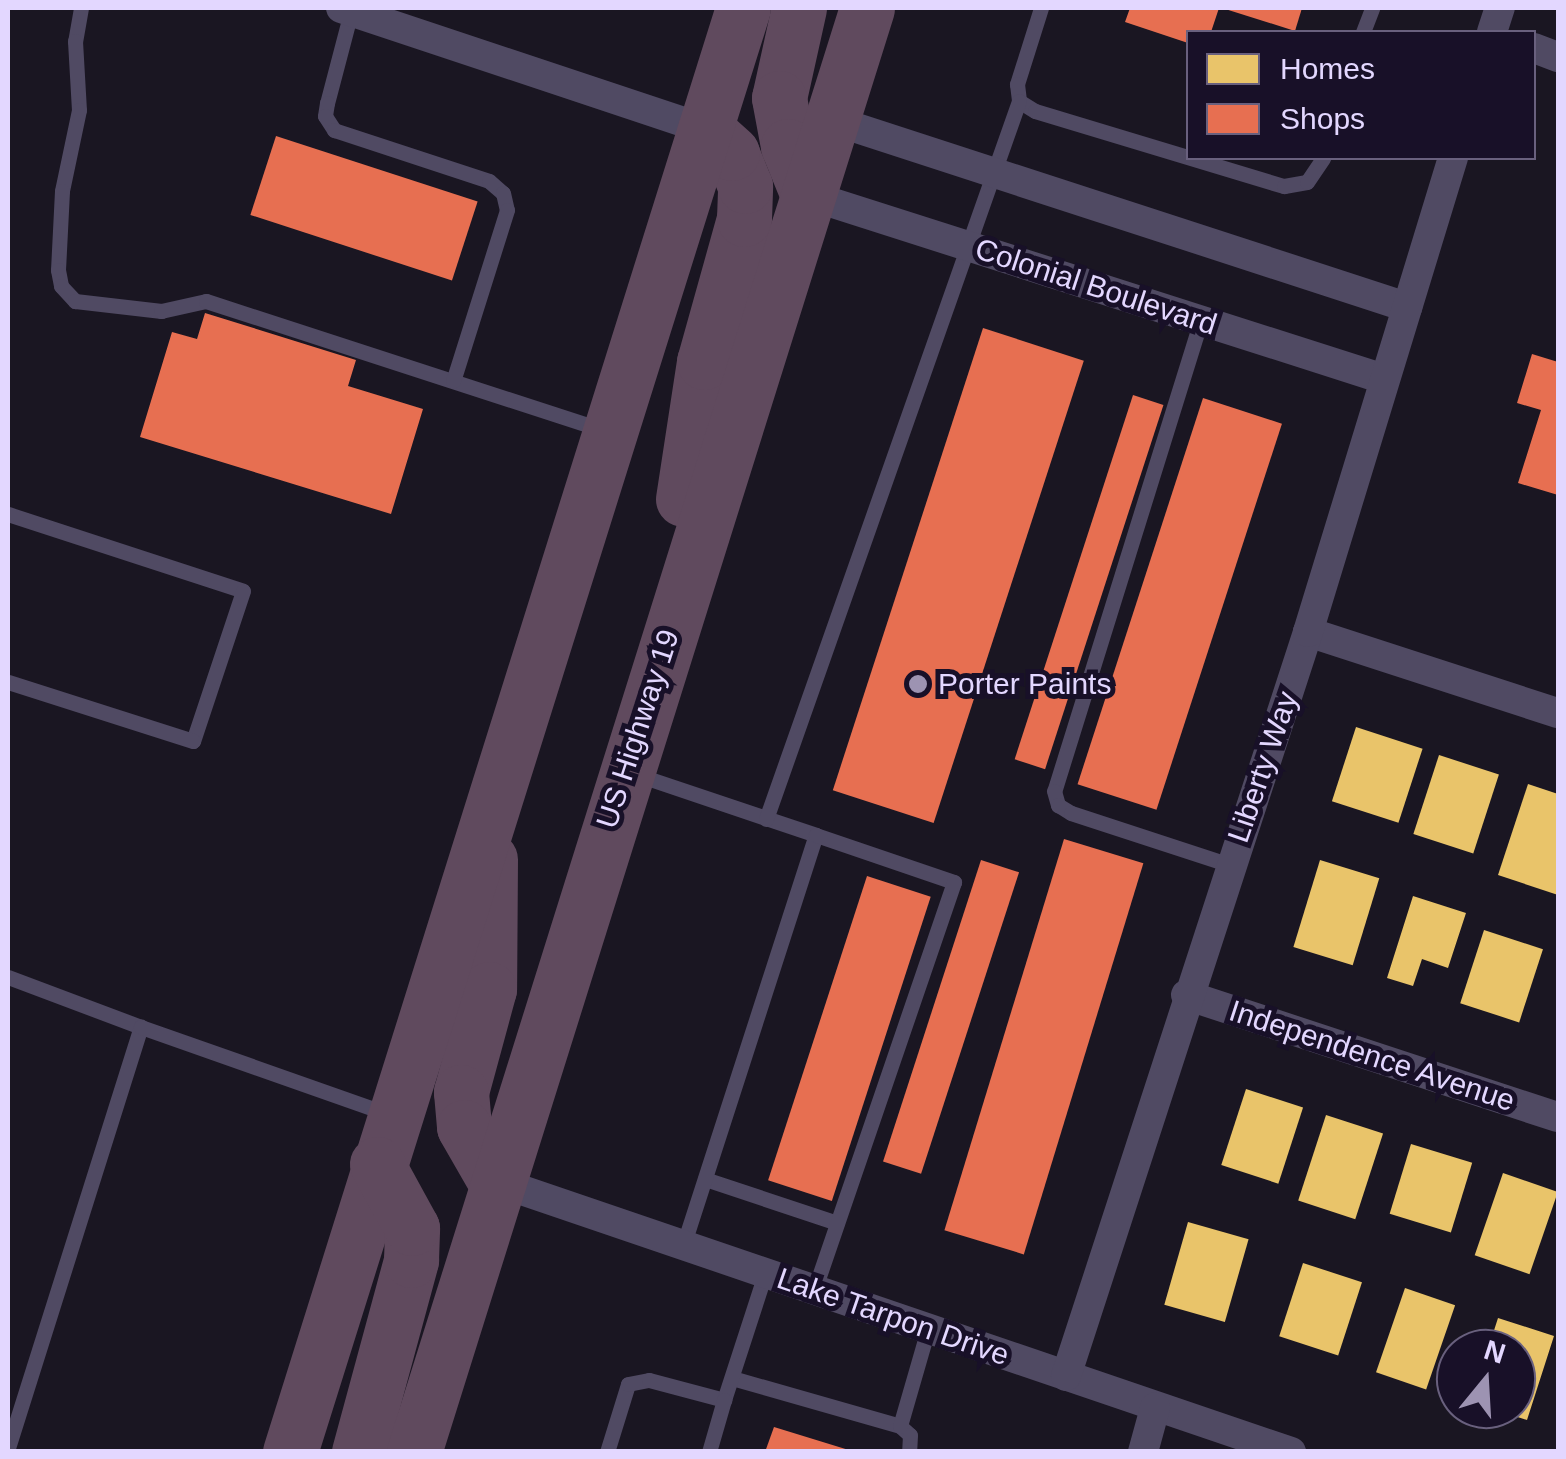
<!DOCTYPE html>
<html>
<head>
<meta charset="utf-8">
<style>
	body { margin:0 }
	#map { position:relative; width:1566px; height:1459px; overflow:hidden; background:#1a1622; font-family:Arial,sans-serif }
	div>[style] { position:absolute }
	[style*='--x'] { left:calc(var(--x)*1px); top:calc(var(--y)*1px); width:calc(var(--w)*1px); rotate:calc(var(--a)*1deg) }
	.homes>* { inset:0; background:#e9c46a; transform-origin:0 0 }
	.shops>* { inset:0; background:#e76f51; transform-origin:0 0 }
	.lane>* { height:15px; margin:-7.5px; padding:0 7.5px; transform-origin:7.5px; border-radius:7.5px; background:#504a63 }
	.street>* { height:30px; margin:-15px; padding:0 15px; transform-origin:15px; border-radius:15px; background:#504a63 }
	.highway>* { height:55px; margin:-27.5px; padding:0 27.5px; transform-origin:27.5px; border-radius:27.5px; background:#604a5e }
	.dots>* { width:28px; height:28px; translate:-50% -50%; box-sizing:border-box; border:5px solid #181028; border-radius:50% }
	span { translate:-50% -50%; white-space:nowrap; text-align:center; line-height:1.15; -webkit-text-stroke:10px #181028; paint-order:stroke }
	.street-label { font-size:30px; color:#e3d7ff }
	.poi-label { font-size:30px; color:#e3d7ff }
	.left { translate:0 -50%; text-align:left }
	.frame { position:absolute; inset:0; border:10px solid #e3d7ff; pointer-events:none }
	.legend { position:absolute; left:1186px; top:30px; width:350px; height:130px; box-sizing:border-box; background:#181028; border:2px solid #69607e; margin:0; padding:12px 18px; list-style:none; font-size:30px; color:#e3d7ff }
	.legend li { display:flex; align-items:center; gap:20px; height:50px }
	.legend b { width:50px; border:2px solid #69607e }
	.north { position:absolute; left:1436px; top:1329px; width:100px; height:100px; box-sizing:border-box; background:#181028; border:2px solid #69607e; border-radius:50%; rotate:18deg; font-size:28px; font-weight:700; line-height:40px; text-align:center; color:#e3d7ff }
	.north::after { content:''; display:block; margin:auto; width:35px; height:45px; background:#9d93b2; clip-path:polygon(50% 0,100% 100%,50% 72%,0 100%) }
</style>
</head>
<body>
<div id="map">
	<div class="homes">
		<i style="left:1356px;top:727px;width:70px;height:78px;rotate:18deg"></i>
		<i style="left:1439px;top:755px;width:63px;height:83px;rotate:18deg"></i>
		<i style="clip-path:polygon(1528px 784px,1558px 794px,1558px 895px,1498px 875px)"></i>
		<i style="left:1320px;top:860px;width:62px;height:91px;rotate:17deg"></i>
		<i style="clip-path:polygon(1413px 896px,1466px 913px,1448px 968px,1422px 959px,1413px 986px,1387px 978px)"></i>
		<i style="left:1484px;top:930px;width:62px;height:77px;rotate:18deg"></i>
		<i style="left:1246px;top:1089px;width:60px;height:80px;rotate:18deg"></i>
		<i style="left:1326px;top:1115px;width:60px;height:90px;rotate:18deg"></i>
		<i style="left:1411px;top:1144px;width:64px;height:73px;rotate:17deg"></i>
		<i style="left:1503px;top:1173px;width:58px;height:87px;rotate:19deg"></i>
		<i style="left:1188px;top:1222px;width:63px;height:86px;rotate:16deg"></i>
		<i style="left:1303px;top:1263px;width:62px;height:77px;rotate:18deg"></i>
		<i style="left:1405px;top:1288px;width:53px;height:89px;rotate:19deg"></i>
		<i style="clip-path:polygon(1498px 1318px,1554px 1336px,1527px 1420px,1496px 1410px,1516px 1409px,1516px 1349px,1488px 1349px)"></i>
	</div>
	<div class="shops">
		<i style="clip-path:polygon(1130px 8px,1219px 8px,1211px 32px,1188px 32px,1188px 43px,1125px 22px)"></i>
		<i style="clip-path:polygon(1222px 8px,1302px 8px,1295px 31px)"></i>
		<i style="left:276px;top:136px;width:212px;height:83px;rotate:18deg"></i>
		<i style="clip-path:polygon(205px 313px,356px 360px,348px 386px,423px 409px,391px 514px,140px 437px,172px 332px,197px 339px)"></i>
		<i style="left:983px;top:328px;width:106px;height:486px;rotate:18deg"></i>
		<i style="clip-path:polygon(1532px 354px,1558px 362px,1558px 495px,1518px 483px,1541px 410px,1517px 403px)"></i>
		<i style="left:1133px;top:395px;width:32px;height:383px;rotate:18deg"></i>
		<i style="left:1203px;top:398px;width:83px;height:406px;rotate:18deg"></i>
		<i style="left:1064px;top:839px;width:83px;height:409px;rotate:17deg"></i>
		<i style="left:981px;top:860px;width:40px;height:317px;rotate:18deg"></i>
		<i style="left:867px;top:876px;width:67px;height:320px;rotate:18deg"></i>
		<i style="clip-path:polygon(774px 1427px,852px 1451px,852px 1452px,765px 1452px)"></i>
	</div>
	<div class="lane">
		<i style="--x:81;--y:8;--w:34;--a:100"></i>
		<i style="--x:75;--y:41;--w:69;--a:86.7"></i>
		<i style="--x:79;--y:110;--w:83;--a:101.9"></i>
		<i style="--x:62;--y:191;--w:79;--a:92.9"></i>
		<i style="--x:58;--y:270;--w:16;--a:79"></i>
		<i style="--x:61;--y:286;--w:21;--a:47"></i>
		<i style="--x:75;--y:301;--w:87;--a:6.6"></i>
		<i style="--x:161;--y:311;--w:46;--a:-12.5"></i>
		<i style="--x:206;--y:301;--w:414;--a:18"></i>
		<i style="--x:352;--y:8;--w:98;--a:104.7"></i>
		<i style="--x:327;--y:103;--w:13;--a:99"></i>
		<i style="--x:325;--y:116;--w:17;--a:57"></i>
		<i style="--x:334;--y:130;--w:163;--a:18.2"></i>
		<i style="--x:489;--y:181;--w:18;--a:41"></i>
		<i style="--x:503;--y:193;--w:17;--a:77"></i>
		<i style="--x:507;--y:210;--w:179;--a:107.5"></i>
		<i style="--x:1041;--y:8;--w:80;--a:107.5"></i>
		<i style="--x:1017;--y:84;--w:17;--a:83"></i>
		<i style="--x:1019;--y:101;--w:19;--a:32"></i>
		<i style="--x:1035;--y:111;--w:260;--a:16.8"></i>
		<i style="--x:1284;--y:186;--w:23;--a:-10"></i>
		<i style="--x:1307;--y:182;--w:29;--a:-56"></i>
		<i style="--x:1363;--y:32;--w:26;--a:-69"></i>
		<i style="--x:1201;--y:320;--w:493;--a:107.3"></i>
		<i style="--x:1054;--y:791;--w:15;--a:74"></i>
		<i style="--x:1058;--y:805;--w:15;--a:32"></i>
		<i style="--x:1071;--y:813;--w:167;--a:18.1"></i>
		<i style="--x:8;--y:514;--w:247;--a:18.1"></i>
		<i style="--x:243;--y:591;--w:158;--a:108.4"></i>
		<i style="--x:193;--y:741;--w:194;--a:-162.3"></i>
		<i style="--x:635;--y:774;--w:191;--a:18.6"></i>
		<i style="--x:766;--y:819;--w:761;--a:-70.59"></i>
		<i style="--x:8;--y:977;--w:142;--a:20.6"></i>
		<i style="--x:705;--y:1179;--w:139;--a:18.4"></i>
		<i style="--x:683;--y:1246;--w:432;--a:-72.1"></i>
		<i style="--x:816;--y:835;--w:146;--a:18.8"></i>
		<i style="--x:954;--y:882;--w:431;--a:108.9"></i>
		<i style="--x:732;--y:1378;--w:175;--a:15.9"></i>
		<i style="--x:900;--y:1426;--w:13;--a:42"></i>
		<i style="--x:910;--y:1435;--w:17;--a:93"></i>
		<i style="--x:900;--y:1426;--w:101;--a:-73.9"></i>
		<i style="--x:8;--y:1448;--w:442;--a:-72.5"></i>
		<i style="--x:141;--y:1027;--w:259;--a:19.4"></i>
		<i style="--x:607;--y:1452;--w:71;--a:-72.8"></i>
		<i style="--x:628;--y:1384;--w:21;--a:-11"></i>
		<i style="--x:649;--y:1380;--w:78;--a:14.9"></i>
		<i style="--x:724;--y:1400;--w:133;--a:-72"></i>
		<i style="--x:709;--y:1452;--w:54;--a:-73.9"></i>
	</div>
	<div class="street">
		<i style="--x:341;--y:8;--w:384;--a:18.4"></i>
		<i style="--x:1492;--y:32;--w:25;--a:-72"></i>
		<i style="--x:1534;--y:48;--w:26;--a:21"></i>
		<i style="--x:832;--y:120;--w:605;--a:18.02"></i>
		<i style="--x:808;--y:195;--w:605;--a:17.72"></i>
		<i style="--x:1308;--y:632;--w:263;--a:18"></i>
		<i style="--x:1186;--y:995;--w:391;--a:18.2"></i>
		<i style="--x:495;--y:1181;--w:841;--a:18.8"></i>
		<i style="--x:1066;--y:1376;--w:782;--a:-71.98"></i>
		<i style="--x:1308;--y:632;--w:496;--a:-73"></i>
		<i style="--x:1143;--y:1452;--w:46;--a:-74.7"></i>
	</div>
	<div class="highway">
		<i style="--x:799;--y:8;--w:92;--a:102.5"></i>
		<i style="--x:779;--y:98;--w:49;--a:79.4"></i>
		<i style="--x:788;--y:146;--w:53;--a:67.8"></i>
		<i style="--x:683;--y:499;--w:139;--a:-81.3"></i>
		<i style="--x:704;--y:362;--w:148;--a:-74.4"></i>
		<i style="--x:744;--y:219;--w:33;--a:-88"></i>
		<i style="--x:745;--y:186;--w:35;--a:-112"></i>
		<i style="--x:732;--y:153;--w:36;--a:-138"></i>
		<i style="--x:490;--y:859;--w:130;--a:90.4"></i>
		<i style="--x:489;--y:989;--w:107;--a:105.2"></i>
		<i style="--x:461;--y:1092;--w:35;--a:85"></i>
		<i style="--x:464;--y:1127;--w:62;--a:60.1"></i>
		<i style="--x:290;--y:1452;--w:1513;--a:-72.58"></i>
		<i style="--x:359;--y:1452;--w:199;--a:-74.8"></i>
		<i style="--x:411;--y:1260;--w:32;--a:-88"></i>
		<i style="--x:412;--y:1228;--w:73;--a:-118.7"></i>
		<i style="--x:414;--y:1452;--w:1513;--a:-72.58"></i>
	</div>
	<div class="dots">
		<i style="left:918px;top:684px;background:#9d93b2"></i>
	</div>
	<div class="street-label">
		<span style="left:1096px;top:287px;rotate:18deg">Colonial Boulevard</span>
		<span style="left:638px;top:729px;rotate:-72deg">US Highway 19</span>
		<span style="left:1263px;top:767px;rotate:-71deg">Liberty Way</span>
		<span style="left:1372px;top:1056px;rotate:18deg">Independence Avenue</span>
		<span style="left:893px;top:1317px;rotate:19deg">Lake Tarpon Drive</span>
	</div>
	<div class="poi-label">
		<span class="left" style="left:938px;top:684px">Porter Paints</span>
	</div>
	<div class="frame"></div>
	<ul class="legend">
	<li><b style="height:28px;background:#e9c46a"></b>Homes</li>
	<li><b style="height:28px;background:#e76f51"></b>Shops</li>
	</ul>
	<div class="north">N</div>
</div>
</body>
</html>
